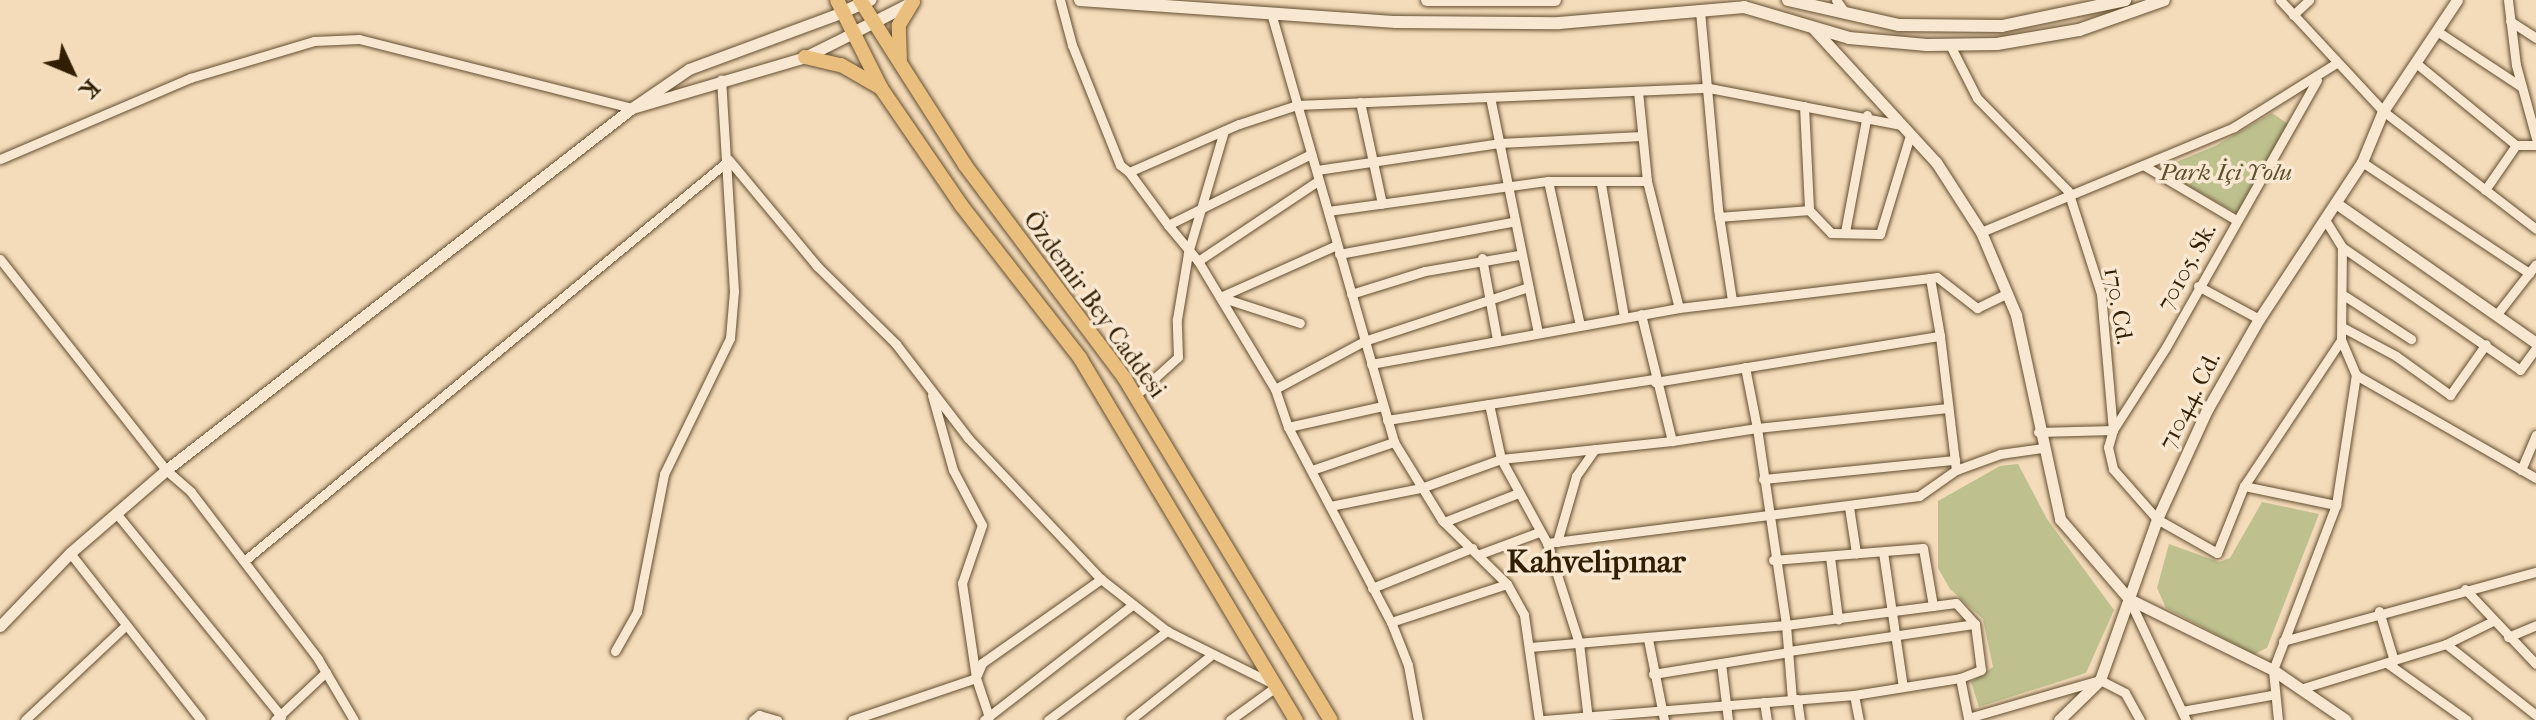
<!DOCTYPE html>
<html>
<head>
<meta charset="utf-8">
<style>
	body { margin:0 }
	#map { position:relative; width:2536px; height:720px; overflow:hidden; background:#f4dbb9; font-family:"IM FELL French Canon",serif }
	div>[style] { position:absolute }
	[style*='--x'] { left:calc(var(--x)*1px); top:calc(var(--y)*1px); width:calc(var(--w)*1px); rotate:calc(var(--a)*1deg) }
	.green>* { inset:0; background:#bec08e }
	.roads { filter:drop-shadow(0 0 2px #624e30) drop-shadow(0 0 2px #624e30) }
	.minor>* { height:9px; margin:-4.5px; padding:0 4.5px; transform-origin:4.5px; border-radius:4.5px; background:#f8e8d2 }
	.tertiary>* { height:11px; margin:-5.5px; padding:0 5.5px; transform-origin:5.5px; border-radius:5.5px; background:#f8e8d2 }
	.secondary>* { height:12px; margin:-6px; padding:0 6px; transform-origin:6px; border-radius:6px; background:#f8e8d2 }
	.primary>* { height:14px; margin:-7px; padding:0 7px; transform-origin:7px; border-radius:7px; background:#eabe7c }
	span { translate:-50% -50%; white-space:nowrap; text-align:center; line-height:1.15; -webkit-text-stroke:7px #f8e8d2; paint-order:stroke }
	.park-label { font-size:24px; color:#5c4f2d; font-style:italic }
	.street-label { font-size:24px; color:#321f03 }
	.district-label { font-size:32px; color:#321f03; font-weight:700 }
	.north { position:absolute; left:32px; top:32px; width:80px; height:80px; -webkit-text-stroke:6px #f8e8d2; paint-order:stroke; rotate:134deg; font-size:22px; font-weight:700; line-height:32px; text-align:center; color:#321f03 }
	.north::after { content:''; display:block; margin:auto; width:28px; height:36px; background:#321f03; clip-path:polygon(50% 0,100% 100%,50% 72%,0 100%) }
</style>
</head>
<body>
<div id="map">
	<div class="green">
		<i style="clip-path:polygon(2272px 113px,2288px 124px,2238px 214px,2159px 169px,2215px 146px)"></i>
		<i style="clip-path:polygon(2018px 464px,2047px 519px,2114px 610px,2086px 673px,1979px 707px,1971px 682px,1993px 667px,1983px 619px,1950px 589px,1938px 568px,1938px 501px,2000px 466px)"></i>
		<i style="clip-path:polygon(2262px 502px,2319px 514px,2267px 648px,2254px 654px,2166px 608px,2157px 588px,2169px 544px,2219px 562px,2230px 558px)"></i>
	</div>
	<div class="roads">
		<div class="minor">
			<i style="--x:1060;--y:0;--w:47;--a:75.1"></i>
			<i style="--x:1072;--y:45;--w:129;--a:68.2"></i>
			<i style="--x:1120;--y:165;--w:11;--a:38"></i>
			<i style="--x:1129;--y:172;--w:120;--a:-23.6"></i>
			<i style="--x:1239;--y:124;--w:61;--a:-18.1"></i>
			<i style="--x:1297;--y:105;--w:412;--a:-2.4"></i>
			<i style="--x:1709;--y:88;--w:196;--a:10.9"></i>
			<i style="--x:1836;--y:0;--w:17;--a:54"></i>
			<i style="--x:2280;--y:0;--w:151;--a:47.1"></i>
			<i style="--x:2383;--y:111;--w:193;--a:37.6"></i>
			<i style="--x:2508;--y:0;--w:65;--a:83"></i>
			<i style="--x:2516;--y:65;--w:76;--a:74.7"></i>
			<i style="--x:1700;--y:11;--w:199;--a:84.8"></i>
			<i style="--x:1718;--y:209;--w:92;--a:81.3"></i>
			<i style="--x:1271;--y:13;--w:446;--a:74"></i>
			<i style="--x:1394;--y:442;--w:92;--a:58.4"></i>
			<i style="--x:1442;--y:520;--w:91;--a:44.6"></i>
			<i style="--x:1507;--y:584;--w:35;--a:61"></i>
			<i style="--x:1524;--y:615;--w:106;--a:81.9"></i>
			<i style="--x:2293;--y:15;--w:22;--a:-43"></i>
			<i style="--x:2510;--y:21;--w:31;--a:33"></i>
			<i style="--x:2437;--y:31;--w:102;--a:33.4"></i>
			<i style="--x:1950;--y:45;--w:59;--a:63"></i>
			<i style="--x:1977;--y:98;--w:130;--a:45.6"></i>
			<i style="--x:2068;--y:191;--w:108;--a:72.2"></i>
			<i style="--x:2101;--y:294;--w:137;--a:85"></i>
			<i style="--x:2416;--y:63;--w:129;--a:39.4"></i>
			<i style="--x:2317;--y:80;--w:307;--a:119.5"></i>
			<i style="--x:2166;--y:347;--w:98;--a:122.6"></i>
			<i style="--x:2113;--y:430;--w:18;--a:106"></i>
			<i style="--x:2108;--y:447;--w:23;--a:77"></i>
			<i style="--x:2113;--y:469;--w:67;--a:48.7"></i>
			<i style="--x:2157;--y:519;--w:69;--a:29.5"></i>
			<i style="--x:2217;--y:553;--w:72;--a:-68.1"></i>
			<i style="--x:2244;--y:486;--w:175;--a:-56.4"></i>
			<i style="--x:1638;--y:91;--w:90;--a:84.3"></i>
			<i style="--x:1647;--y:181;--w:131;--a:75.9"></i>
			<i style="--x:1490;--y:97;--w:240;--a:78.5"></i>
			<i style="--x:1360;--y:102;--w:104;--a:77.8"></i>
			<i style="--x:1804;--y:106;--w:104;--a:87.2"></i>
			<i style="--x:1809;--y:210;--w:32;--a:46"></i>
			<i style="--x:1831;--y:233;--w:49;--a:1.2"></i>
			<i style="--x:1880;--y:234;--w:103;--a:-73.1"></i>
			<i style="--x:0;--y:159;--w:207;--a:-23.1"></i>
			<i style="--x:190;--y:78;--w:129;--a:-16.6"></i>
			<i style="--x:314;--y:41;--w:45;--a:-2.5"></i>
			<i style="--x:359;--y:39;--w:282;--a:14.2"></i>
			<i style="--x:2362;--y:162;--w:201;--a:33.6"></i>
			<i style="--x:2143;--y:165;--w:108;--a:30.6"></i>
			<i style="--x:1317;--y:170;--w:184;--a:-8.4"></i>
			<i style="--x:1499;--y:143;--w:143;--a:-2.8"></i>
			<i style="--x:1129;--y:172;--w:66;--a:53.7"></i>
			<i style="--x:1168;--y:225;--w:160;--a:-26.4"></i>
			<i style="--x:1548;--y:181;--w:148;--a:77.5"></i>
			<i style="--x:1601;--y:184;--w:135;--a:80.2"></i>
			<i style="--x:2485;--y:190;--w:55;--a:-55.4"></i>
			<i style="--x:2516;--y:145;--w:20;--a:0"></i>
			<i style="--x:1328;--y:211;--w:222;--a:-7.8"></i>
			<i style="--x:1548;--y:181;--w:99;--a:0"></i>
			<i style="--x:1719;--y:217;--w:90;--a:-4.4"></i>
			<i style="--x:1168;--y:225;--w:47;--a:50.2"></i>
			<i style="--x:1198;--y:261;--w:149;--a:59"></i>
			<i style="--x:1275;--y:389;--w:40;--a:71.1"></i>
			<i style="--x:1288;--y:427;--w:221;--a:62.2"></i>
			<i style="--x:1391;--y:622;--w:46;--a:68.4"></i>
			<i style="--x:1408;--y:665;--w:56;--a:79.7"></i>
			<i style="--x:1845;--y:232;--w:119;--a:-79.4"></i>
			<i style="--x:1981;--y:232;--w:274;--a:-22.5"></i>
			<i style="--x:2234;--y:127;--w:119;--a:-32"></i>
			<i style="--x:2342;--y:247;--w:216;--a:34.6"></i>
			<i style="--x:2520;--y:370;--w:27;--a:-54"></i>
			<i style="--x:1339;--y:254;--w:176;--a:-10.5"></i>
			<i style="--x:1482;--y:258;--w:83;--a:79.6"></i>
			<i style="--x:0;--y:259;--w:268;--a:51.8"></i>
			<i style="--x:166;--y:470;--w:33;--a:41"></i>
			<i style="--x:191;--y:492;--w:210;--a:52.7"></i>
			<i style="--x:318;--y:659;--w:71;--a:59.5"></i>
			<i style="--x:1198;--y:261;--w:144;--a:-33.7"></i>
			<i style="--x:1930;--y:278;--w:59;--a:80.2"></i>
			<i style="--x:2198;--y:286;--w:69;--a:28.4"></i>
			<i style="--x:1351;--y:294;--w:77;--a:-17.3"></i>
			<i style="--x:1425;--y:271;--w:95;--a:-9.7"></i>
			<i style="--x:2345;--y:296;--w:79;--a:33.1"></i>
			<i style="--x:1220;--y:297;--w:128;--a:-24"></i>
			<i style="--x:1220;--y:297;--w:84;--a:18"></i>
			<i style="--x:1641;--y:314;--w:131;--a:76.3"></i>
			<i style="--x:1672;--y:441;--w:86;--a:-8.7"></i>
			<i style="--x:1757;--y:428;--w:199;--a:81.6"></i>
			<i style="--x:1786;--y:625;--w:74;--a:85.4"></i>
			<i style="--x:2497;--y:314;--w:63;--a:-52"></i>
			<i style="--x:2342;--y:327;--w:61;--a:28.2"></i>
			<i style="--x:2396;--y:356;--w:67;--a:35.8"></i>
			<i style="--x:2450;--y:395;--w:62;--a:-54.8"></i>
			<i style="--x:1371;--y:364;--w:313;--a:-10.3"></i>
			<i style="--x:1679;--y:308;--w:253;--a:-6.8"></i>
			<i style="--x:1930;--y:278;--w:7;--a:-8"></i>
			<i style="--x:1937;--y:277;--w:51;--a:37.8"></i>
			<i style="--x:1977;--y:308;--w:34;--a:-26"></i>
			<i style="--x:1745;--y:367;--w:62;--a:78.9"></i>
			<i style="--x:1757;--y:428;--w:192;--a:-6"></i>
			<i style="--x:2356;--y:375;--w:207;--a:29.8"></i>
			<i style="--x:1655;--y:382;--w:289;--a:-9.2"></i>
			<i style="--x:1940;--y:336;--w:135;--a:83.2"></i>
			<i style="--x:1275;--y:389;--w:101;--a:-28.3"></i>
			<i style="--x:1364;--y:341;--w:173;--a:-18.2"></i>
			<i style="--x:932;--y:395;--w:78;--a:74.4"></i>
			<i style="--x:953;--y:470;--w:62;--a:62.2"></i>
			<i style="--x:982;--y:525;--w:61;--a:109"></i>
			<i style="--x:962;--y:583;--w:96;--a:81.6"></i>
			<i style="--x:1135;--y:396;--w:58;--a:-42.2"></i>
			<i style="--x:1178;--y:357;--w:38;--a:-92"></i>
			<i style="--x:1177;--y:319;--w:67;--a:-80.5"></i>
			<i style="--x:1188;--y:253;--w:127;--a:-73.6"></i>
			<i style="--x:1489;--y:404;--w:167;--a:-8.6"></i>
			<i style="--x:1387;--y:420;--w:103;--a:-8.9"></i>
			<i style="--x:1489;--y:404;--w:56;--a:77.7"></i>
			<i style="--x:1501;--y:459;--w:96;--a:61.3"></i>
			<i style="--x:1547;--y:543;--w:105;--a:72.3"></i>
			<i style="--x:1579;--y:643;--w:78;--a:83.3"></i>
			<i style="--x:1288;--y:427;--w:97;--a:-12.5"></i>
			<i style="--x:2038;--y:432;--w:75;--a:-1.5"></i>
			<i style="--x:1312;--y:470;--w:87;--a:-18.9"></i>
			<i style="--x:2521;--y:470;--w:38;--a:-67"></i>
			<i style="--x:1763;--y:479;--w:193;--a:-5.7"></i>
			<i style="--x:2244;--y:486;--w:94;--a:11.7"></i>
			<i style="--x:1330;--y:506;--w:93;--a:-11.2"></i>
			<i style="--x:1421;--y:488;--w:85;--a:-19.9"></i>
			<i style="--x:1501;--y:459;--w:172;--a:-6"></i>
			<i style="--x:1849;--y:507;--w:47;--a:81.3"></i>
			<i style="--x:116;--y:513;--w:262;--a:50.9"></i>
			<i style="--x:1444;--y:522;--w:77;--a:-21.3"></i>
			<i style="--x:1557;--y:542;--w:69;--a:-73.9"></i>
			<i style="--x:1576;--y:476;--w:33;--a:-55"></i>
			<i style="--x:1547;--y:543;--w:375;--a:-7.2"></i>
			<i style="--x:1919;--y:496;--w:45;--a:-35.1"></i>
			<i style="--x:1956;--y:470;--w:47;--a:-20"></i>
			<i style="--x:2000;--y:454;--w:42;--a:-8.1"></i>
			<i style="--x:1883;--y:552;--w:136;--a:81.6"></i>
			<i style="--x:70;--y:553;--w:212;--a:51.9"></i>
			<i style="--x:1480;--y:554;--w:63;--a:-20.4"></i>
			<i style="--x:1830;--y:557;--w:63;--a:82.6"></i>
			<i style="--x:1773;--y:560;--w:150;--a:-4.6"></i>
			<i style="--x:1923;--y:548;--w:59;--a:80.2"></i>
			<i style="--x:244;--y:561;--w:629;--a:-39.58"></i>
			<i style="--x:729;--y:160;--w:138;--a:50.3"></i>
			<i style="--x:817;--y:266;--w:111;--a:44.6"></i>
			<i style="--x:896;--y:344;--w:118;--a:52.5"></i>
			<i style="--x:968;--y:438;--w:194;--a:46.7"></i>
			<i style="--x:1101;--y:579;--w:84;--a:38.2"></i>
			<i style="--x:1167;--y:631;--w:119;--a:26.4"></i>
			<i style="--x:1372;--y:588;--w:108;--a:-21.8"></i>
			<i style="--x:2465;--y:589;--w:103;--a:46.6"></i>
			<i style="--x:2129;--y:599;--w:134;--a:64.8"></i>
			<i style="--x:2379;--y:611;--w:52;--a:73.3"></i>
			<i style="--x:1391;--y:622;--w:122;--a:-18.1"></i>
			<i style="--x:2508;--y:637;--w:30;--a:-23"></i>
			<i style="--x:1648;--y:639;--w:83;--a:78.8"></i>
			<i style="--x:2283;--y:641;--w:262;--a:-15.3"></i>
			<i style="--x:2446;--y:644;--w:115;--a:38.3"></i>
			<i style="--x:1530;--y:647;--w:257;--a:-4.9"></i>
			<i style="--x:1786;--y:625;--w:171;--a:-7.4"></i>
			<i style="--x:1956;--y:603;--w:28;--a:48"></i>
			<i style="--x:1975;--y:624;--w:46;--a:82.6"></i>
			<i style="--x:1981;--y:670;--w:22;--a:159"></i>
			<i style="--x:615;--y:651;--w:45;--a:-60.6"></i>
			<i style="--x:637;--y:612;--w:141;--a:-78.9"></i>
			<i style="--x:664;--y:474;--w:151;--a:-64.1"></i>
			<i style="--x:730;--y:338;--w:47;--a:-85.1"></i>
			<i style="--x:734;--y:291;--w:212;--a:-93.5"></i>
			<i style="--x:1789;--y:651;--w:188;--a:-8.3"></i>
			<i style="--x:1721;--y:663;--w:57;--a:83"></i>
			<i style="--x:2387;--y:663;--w:98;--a:35.5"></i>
			<i style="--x:1653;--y:674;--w:138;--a:-9.2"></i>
			<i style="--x:977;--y:675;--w:13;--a:-67"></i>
			<i style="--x:982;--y:663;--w:146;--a:-35.2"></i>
			<i style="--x:2300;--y:689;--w:153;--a:-17.1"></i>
			<i style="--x:2446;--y:644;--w:50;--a:-26.1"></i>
			<i style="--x:1854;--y:695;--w:25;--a:79"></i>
			<i style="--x:1797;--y:699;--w:21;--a:82"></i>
			<i style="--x:1764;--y:702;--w:18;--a:81"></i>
			<i style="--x:2182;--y:711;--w:90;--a:-10.2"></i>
			<i style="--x:25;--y:720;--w:137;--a:-43.2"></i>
			<i style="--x:275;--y:720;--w:70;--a:-43.3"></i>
			<i style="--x:753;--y:720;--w:8;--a:-40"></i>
			<i style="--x:759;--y:715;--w:19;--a:16"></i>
			<i style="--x:852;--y:720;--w:131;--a:-18.7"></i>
			<i style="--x:976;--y:678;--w:41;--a:71.6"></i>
			<i style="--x:984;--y:720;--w:186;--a:-37.8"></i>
			<i style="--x:1048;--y:720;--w:149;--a:-36.8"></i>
			<i style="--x:1130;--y:720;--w:101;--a:-38.6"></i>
			<i style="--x:1230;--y:720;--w:58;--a:-35.9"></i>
			<i style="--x:1544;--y:720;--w:311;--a:-4.6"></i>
			<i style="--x:1854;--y:695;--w:107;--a:-9.1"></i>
			<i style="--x:1960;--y:678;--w:41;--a:78.7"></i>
			<i style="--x:1968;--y:718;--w:137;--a:-16.1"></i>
			<i style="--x:2100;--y:680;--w:28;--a:27"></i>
			<i style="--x:2125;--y:693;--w:31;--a:61"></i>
			<i style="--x:2278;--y:720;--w:50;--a:-95.7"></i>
			<i style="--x:2273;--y:670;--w:177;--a:-69.1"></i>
			<i style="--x:2336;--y:505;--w:132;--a:-81.3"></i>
			<i style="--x:2356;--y:375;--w:38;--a:-113"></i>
			<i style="--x:2341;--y:340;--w:93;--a:-89.4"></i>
			<i style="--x:2342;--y:247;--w:31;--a:-122"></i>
		</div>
		<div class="tertiary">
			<i style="--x:843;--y:12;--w:164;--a:159.7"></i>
			<i style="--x:689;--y:69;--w:69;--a:145.6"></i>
			<i style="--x:632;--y:108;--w:180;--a:-16.4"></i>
			<i style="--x:805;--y:57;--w:54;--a:-26.6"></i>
			<i style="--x:1813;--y:28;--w:182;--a:47.5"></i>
			<i style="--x:1936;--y:162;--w:83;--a:57.3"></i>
			<i style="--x:1981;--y:232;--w:90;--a:67.1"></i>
			<i style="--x:2016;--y:315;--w:209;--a:77.8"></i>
			<i style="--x:2060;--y:519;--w:106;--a:49.2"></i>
			<i style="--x:2129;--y:599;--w:161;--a:26.2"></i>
			<i style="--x:2273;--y:670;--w:88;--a:34.4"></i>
			<i style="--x:2337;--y:204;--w:243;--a:34.9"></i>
			<i style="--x:0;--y:626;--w:101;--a:-46.2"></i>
			<i style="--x:70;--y:553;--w:127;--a:-40.8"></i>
			<i style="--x:166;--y:470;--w:590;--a:-37.84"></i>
			<i style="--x:2059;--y:720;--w:57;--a:-44.3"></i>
			<i style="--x:2100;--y:680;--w:171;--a:-70.5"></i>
			<i style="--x:2157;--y:519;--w:120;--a:-65.4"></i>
			<i style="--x:2207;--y:410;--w:105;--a:-60.3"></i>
			<i style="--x:2259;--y:319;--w:188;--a:-56.7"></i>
			<i style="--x:2362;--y:162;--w:55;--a:-67.6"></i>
			<i style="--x:2383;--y:111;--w:133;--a:-56.3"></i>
		</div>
		<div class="secondary">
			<i style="--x:1080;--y:0;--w:317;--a:4"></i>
			<i style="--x:1396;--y:22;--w:163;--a:0.4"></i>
			<i style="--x:1559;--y:23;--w:186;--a:-4.9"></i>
			<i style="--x:1744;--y:7;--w:109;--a:16.4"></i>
			<i style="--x:1849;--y:38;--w:78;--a:5.1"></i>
			<i style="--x:1927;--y:45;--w:70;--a:-0.8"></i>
			<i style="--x:1997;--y:44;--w:83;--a:-9.7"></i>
			<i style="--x:2079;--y:30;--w:90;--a:-19.4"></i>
			<i style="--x:1427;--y:0;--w:128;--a:0"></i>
			<i style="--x:1788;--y:0;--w:114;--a:12.7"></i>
			<i style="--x:1899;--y:25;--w:103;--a:0.6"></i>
			<i style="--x:2002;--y:26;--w:126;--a:-11.9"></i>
			<i style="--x:843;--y:12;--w:30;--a:-24"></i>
			<i style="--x:853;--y:33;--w:68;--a:-26.9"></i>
		</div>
		<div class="primary">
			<i style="--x:837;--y:0;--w:98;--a:63.4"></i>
			<i style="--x:881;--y:88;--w:142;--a:55.6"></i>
			<i style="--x:961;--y:205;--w:194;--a:52.1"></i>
			<i style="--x:1080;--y:358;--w:422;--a:59.2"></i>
			<i style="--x:860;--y:0;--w:196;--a:57.5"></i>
			<i style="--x:965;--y:165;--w:267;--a:53.2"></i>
			<i style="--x:1125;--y:379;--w:398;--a:58.9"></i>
			<i style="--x:805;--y:57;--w:37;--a:13"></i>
			<i style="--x:841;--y:65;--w:46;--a:29.9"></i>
			<i style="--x:900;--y:62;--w:37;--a:-92"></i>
			<i style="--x:899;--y:25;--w:27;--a:-59"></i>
		</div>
	</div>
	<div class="park-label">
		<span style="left:2226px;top:173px">Park İçi Yolu</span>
	</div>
	<div class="street-label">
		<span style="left:2187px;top:267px;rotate:-61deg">70105. Sk.</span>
		<span style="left:1094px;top:305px;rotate:54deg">Özdemir Bey Caddesi</span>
		<span style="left:2118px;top:306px;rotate:80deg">170. Cd.</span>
		<span style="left:2190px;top:401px;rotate:-63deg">71044. Cd.</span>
	</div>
	<div class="district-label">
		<span style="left:1596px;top:562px">Kahvelipınar</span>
	</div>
	<div class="north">K</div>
</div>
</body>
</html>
